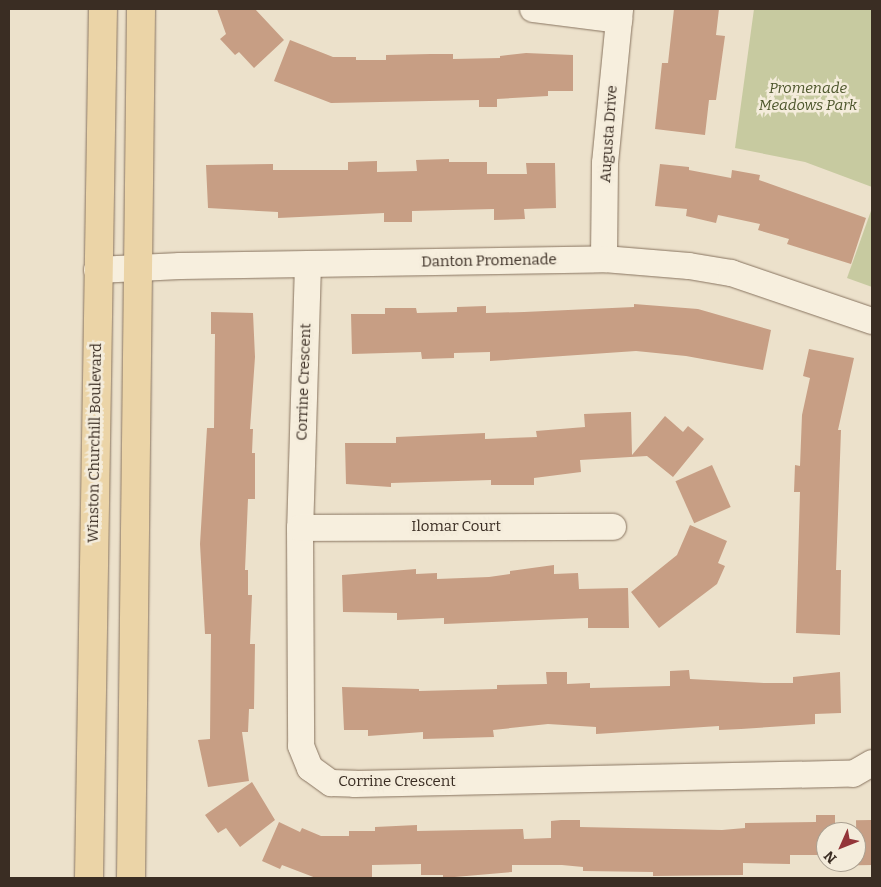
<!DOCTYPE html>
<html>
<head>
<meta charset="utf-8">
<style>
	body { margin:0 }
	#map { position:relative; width:881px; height:887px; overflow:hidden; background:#ece1cb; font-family:Bitter,serif }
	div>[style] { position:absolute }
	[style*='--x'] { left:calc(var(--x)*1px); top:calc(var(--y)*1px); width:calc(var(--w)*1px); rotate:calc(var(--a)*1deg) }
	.green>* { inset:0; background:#c7caa0 }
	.building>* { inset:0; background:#c79e84; transform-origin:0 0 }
	.roads { filter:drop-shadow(0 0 1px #887460) drop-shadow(0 0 1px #887460) }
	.minor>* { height:26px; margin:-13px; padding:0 13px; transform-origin:13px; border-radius:13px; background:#f7efde }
	.major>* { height:28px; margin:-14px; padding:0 14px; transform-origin:14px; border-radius:14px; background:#ebd4a7 }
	span { translate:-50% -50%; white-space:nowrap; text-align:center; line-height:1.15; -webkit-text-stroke:5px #f4ecdb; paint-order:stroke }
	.park-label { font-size:15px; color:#4c552b; font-style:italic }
	.street-label { font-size:15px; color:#3a2d23 }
	.frame { position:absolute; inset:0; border:10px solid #3a2d23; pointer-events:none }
	.north { position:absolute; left:816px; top:822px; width:50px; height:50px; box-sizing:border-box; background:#f4ecdb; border:1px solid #aaa091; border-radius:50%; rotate:226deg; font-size:14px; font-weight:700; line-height:20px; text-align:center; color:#3a2d23 }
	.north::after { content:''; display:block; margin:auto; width:18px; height:22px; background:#933539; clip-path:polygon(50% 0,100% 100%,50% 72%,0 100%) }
</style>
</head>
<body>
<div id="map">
	<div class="green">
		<i style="clip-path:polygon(754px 9px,872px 9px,872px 187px,805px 162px,735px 148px)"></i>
		<i style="clip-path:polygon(872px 208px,872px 287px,847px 278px)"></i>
	</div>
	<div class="building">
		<i style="clip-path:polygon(217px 9px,255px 9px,284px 40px,254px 68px,239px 52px,235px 55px,220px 39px,226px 34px)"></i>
		<i style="clip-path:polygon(674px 9px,719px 9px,716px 35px,725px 36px,716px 100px,709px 100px,705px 135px,655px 129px,662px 63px,668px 63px)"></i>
		<i style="clip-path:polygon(290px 40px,333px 57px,356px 57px,356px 60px,386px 60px,386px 55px,431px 54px,453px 54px,453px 59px,500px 58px,500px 56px,526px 53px,573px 55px,573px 91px,548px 91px,548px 96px,497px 99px,497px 107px,479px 107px,479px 100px,331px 103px,274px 81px)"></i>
		<i style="clip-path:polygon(449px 159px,449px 162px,487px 162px,487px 174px,527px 174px,526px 163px,555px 163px,556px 208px,524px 209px,525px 219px,494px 220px,494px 209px,412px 211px,412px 222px,384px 222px,384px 213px,278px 218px,278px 212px,208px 208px,206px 165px,273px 164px,273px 170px,348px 170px,348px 162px,377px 161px,377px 172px,417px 171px,416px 160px)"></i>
		<i style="clip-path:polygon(660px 164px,689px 167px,689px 170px,731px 178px,732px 170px,760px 175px,759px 180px,866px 218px,851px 264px,787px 244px,789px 239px,758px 230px,760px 224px,718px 215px,716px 223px,686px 216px,687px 209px,655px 206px)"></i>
		<i style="clip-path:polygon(634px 304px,698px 309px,771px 330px,763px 370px,686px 356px,636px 351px,490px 361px,490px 352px,454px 353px,454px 358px,422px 359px,421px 352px,352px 354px,351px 314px,385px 314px,385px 308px,416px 308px,417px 313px,457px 312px,457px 307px,486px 306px,486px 313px,524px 312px,634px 307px)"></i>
		<i style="clip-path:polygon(211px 312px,253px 313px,255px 357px,250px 429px,253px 429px,252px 453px,255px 453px,255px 499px,248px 499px,245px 570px,248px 570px,248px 595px,252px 595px,250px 644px,255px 644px,254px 709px,249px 709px,248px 732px,242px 732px,249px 781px,208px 787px,198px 740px,210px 739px,211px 634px,205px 634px,200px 544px,207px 428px,214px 428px,215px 334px,211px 334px)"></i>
		<i style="clip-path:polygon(809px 349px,854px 358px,838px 430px,841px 430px,836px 570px,841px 570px,840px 635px,796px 633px,800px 492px,794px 492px,795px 465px,800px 466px,802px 415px,810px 378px,803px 376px)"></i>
		<i style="clip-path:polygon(631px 412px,632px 455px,665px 416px,683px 432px,688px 426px,704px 439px,673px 477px,647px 456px,580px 460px,581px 472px,534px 478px,534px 485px,491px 485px,491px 480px,391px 483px,391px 487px,346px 484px,345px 443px,396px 443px,396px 437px,485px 433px,485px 439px,537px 437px,536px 431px,585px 427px,584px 414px)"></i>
		<i style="left:712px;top:465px;width:46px;height:40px;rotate:66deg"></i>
		<i style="clip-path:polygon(690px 525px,727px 541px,718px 563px,725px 566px,717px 584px,659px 628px,631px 592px,677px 555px)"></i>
		<i style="clip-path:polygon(554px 565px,554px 574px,578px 573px,579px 589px,628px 588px,629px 628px,588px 628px,588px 618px,444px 624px,444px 618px,397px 620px,397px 613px,343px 612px,342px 575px,416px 569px,416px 574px,437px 573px,437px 579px,489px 577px,510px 574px,510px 571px)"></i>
		<i style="clip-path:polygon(689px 670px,690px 679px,764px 683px,793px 683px,793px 677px,840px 672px,841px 713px,815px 714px,815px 724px,741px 729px,719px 730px,719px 726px,596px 734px,596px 727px,548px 724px,493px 730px,494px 737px,423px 739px,423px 732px,368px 736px,368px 730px,344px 730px,342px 687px,419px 689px,419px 691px,497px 689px,497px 685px,547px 684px,546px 672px,567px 672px,567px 684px,590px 683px,590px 688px,670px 686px,670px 671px)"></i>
		<i style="clip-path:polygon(252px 782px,275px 820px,240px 847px,226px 828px,218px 833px,205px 815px)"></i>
		<i style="clip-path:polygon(816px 815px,835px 815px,835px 832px,826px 832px,826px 855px,790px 855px,790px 864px,743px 863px,743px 875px,653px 876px,653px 872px,583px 871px,583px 867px,562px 865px,512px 865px,512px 872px,443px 878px,443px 875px,421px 875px,421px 864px,372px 865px,372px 878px,316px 878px,282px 865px,280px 869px,262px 861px,279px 822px,300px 832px,302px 828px,321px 836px,349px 836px,349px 831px,375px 831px,375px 827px,417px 825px,417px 831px,523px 829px,524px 839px,551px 838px,551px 821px,561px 820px,580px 820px,580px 827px,722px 830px,745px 828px,745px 823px,816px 822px)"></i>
		<i style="left:871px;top:820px;width:45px;height:15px;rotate:89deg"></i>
	</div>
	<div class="roads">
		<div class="minor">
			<i style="--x:533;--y:9;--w:87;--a:7.3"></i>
			<i style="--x:604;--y:259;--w:96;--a:-89.4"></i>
			<i style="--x:605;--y:163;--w:155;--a:-84.4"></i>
			<i style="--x:308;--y:264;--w:264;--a:91.7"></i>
			<i style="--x:300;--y:528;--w:218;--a:89.7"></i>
			<i style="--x:301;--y:746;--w:24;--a:68"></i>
			<i style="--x:310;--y:768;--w:26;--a:36"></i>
			<i style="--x:331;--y:783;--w:24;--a:2"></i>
			<i style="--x:355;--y:784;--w:498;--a:-1.2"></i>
			<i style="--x:853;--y:774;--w:22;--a:-30"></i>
			<i style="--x:97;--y:270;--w:83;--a:-2.8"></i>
			<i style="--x:180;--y:266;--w:424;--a:-0.9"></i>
			<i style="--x:604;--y:259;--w:85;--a:4.7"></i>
			<i style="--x:689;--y:266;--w:43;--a:9.5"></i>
			<i style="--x:731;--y:273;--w:149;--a:18.8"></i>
			<i style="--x:300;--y:528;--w:313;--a:-0.2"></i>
		</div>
		<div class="major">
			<i style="--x:89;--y:878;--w:869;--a:-89.08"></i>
			<i style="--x:131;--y:878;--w:869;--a:-89.34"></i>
		</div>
	</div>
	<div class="park-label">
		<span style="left:808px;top:97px">Promenade<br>Meadows Park</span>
	</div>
	<div class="street-label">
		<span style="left:609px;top:134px;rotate:-86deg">Augusta Drive</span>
		<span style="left:489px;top:261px;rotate:-1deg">Danton Promenade</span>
		<span style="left:304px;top:382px;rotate:-88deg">Corrine Crescent</span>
		<span style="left:95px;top:443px;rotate:-89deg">Winston Churchill Boulevard</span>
		<span style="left:456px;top:527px">Ilomar Court</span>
		<span style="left:397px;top:782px">Corrine Crescent</span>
	</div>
	<div class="frame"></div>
	<div class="north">N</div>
</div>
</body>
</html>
